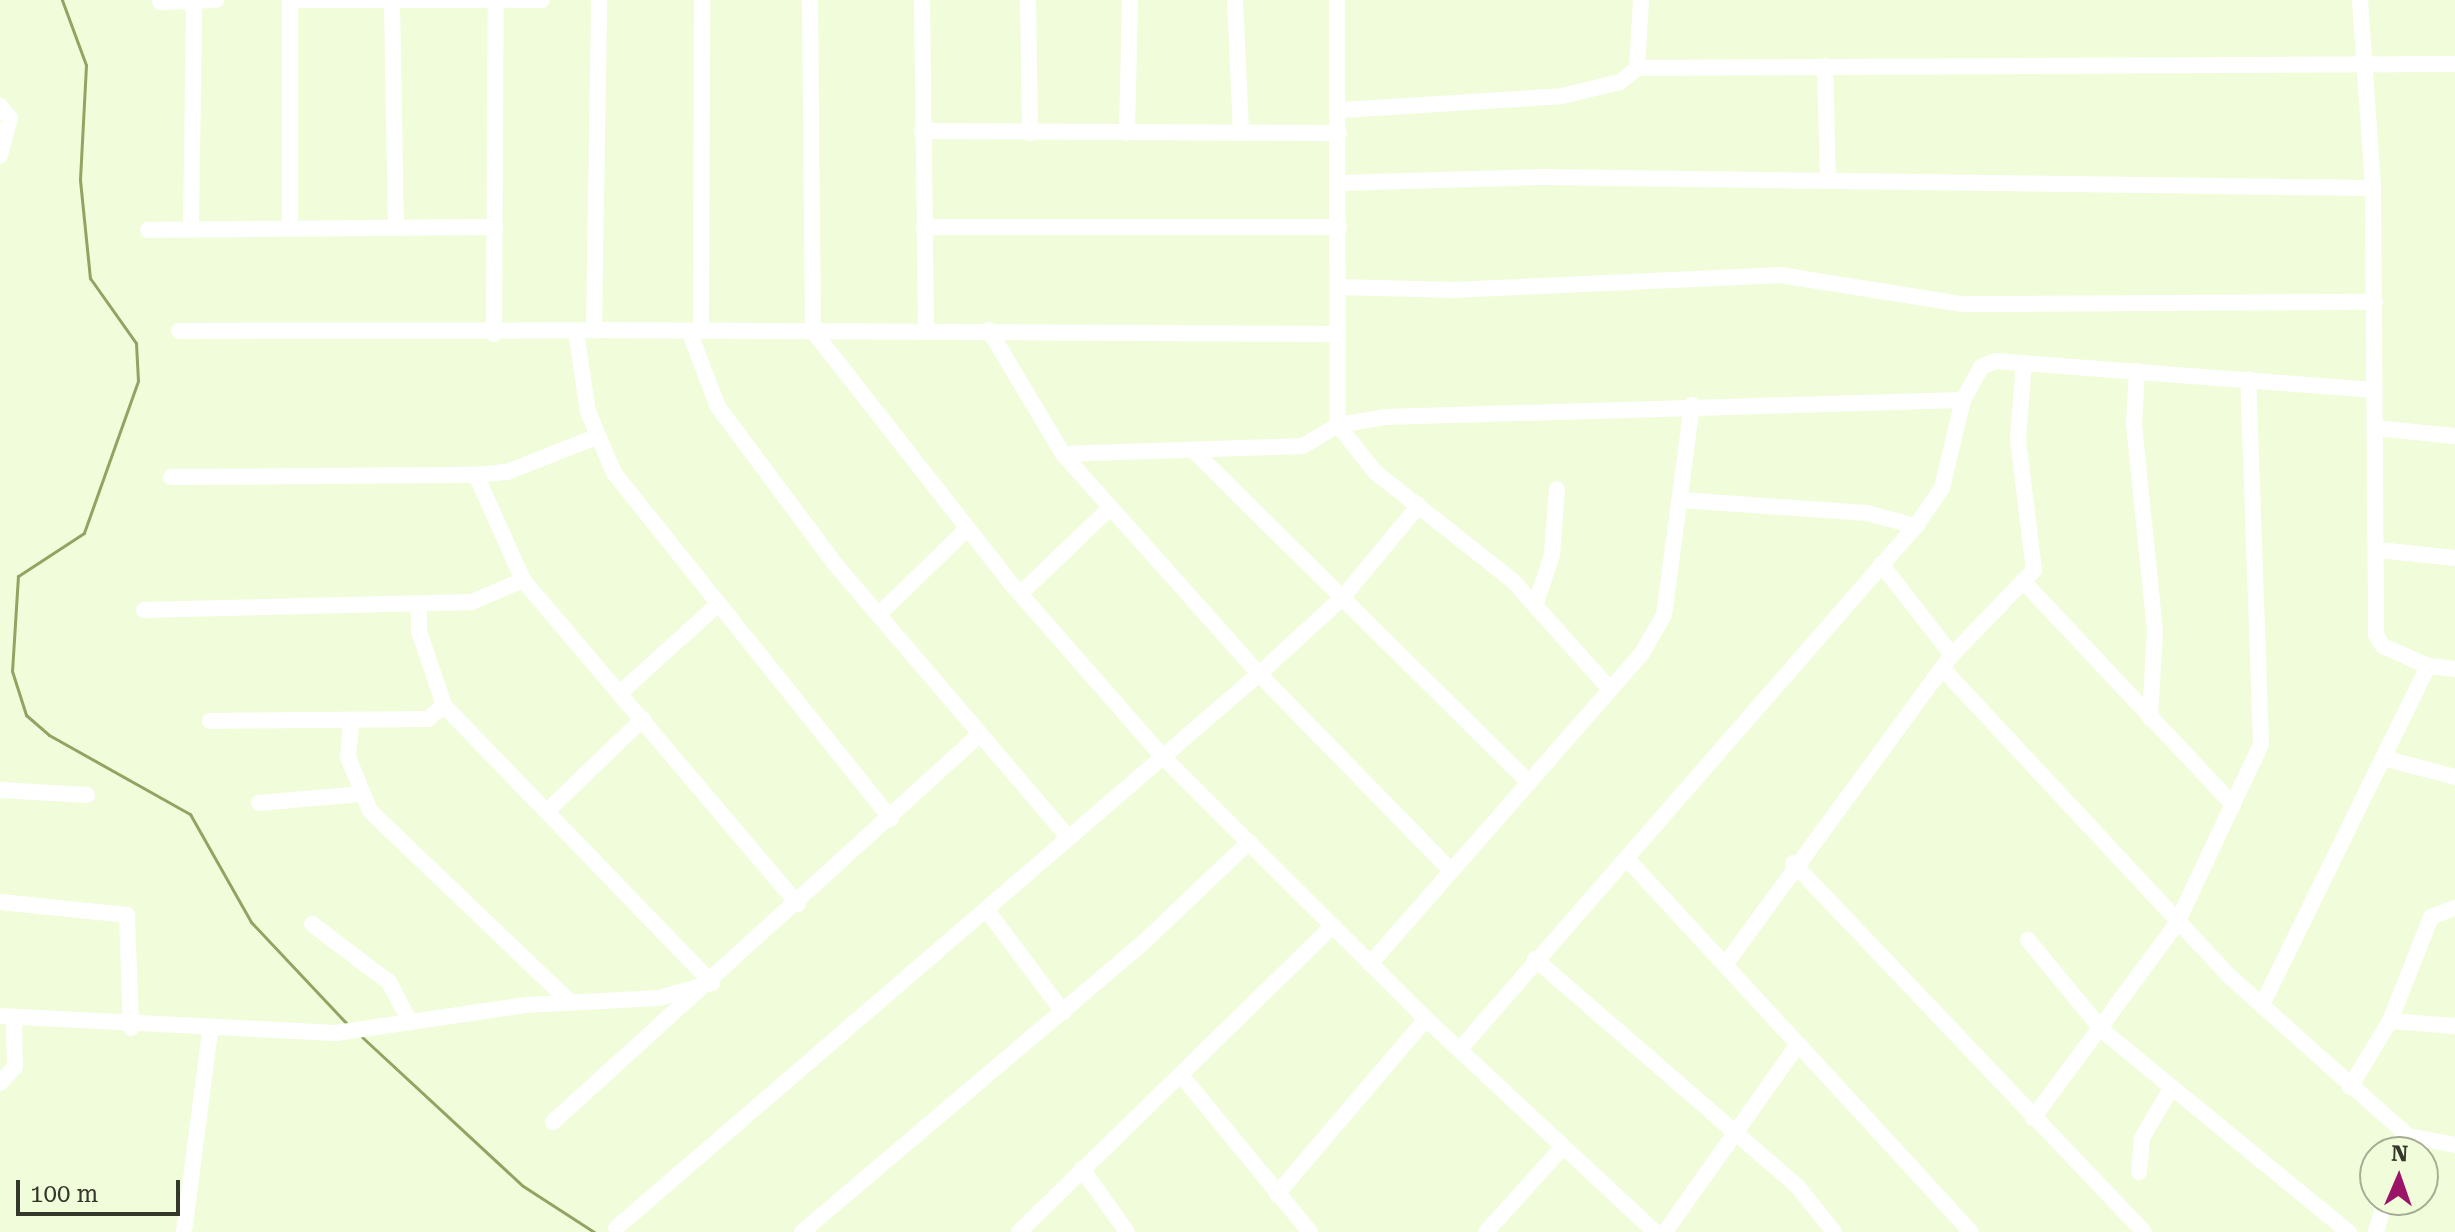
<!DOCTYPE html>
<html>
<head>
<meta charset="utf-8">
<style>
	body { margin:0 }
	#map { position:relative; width:2455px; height:1232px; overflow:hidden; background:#f1fcdb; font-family:"Roboto Serif",serif }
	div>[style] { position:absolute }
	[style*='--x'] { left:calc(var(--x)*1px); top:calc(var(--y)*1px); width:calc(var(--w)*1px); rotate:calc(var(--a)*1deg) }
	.stream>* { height:3px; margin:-1.5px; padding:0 1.5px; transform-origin:1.5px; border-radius:1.5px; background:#91a462 }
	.minor>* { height:16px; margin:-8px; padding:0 8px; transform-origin:8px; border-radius:8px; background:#fff }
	span { translate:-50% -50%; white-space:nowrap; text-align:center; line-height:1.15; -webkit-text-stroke:6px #f1fcdb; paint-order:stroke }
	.north { position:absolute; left:2359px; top:1136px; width:80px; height:80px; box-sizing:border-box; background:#f1fcdb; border:2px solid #a5ae95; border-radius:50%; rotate:2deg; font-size:22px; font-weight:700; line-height:32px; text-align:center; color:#34382b }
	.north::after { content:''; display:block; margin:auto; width:28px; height:36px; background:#9a1467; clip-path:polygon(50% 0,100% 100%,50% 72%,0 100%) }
	.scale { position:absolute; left:16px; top:1180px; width:164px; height:36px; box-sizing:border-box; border:4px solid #34382b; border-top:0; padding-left:10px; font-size:24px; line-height:28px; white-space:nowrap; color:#34382b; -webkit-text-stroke:6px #f1fcdb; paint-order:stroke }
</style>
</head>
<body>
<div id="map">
	<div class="stream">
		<i style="--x:62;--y:0;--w:69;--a:69.7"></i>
		<i style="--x:86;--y:65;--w:115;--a:93"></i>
		<i style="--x:80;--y:180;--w:99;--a:84.2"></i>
		<i style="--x:90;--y:278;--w:80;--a:54.7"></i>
		<i style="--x:136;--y:343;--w:38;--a:87"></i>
		<i style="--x:138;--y:381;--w:161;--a:109.6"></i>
		<i style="--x:84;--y:533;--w:79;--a:146.9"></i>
		<i style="--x:18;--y:576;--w:95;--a:93.6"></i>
		<i style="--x:12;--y:671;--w:46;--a:72.3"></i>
		<i style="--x:26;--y:715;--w:30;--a:41"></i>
		<i style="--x:49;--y:735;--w:162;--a:29.3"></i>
		<i style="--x:190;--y:814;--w:124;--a:60.5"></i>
		<i style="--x:251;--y:922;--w:140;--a:46.7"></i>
		<i style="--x:362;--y:1037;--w:219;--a:42.8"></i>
		<i style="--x:523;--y:1186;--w:85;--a:32.9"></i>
	</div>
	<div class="minor">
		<i style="--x:290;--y:0;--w:223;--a:90"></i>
		<i style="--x:299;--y:0;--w:243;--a:0"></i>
		<i style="--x:810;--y:0;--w:331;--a:89.5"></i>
		<i style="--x:813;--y:331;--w:316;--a:51.9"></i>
		<i style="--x:1008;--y:580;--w:234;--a:48.8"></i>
		<i style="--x:1162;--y:756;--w:373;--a:44.9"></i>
		<i style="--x:1426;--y:1019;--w:313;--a:42.9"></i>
		<i style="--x:922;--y:0;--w:329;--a:89.3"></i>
		<i style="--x:1028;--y:0;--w:133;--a:89.1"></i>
		<i style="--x:1235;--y:0;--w:132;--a:87.4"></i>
		<i style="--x:1337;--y:0;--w:425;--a:89.9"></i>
		<i style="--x:1338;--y:425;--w:60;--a:51.8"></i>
		<i style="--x:1375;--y:472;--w:176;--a:38.3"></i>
		<i style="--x:1513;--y:581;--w:144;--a:48.1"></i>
		<i style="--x:2360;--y:0;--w:188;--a:86"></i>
		<i style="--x:2373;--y:188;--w:447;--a:89.6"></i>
		<i style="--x:2376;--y:635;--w:13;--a:58"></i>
		<i style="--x:2383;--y:646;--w:49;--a:24"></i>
		<i style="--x:2428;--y:666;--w:27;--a:6"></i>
		<i style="--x:160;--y:2;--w:56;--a:-2"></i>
		<i style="--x:392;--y:2;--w:224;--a:89"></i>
		<i style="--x:1825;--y:66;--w:113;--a:88.5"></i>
		<i style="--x:1637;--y:68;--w:818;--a:-0.28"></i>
		<i style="--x:0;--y:106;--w:16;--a:50"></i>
		<i style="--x:10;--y:118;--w:39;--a:105"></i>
		<i style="--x:1342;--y:110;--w:220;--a:-3.6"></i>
		<i style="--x:1562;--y:96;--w:60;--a:-13.6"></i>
		<i style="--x:1620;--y:82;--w:22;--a:-39"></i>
		<i style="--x:1637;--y:68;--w:68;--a:-86.6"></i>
		<i style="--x:922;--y:131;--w:417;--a:0.3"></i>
		<i style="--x:1127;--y:133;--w:133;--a:-88.7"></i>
		<i style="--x:1339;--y:183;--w:201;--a:-1.7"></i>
		<i style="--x:1540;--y:177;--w:833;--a:0.76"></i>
		<i style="--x:924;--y:227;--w:415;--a:0"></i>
		<i style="--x:191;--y:228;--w:228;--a:-89.2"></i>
		<i style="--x:148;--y:230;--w:347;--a:-0.5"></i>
		<i style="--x:1339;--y:287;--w:114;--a:1.5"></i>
		<i style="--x:1453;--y:290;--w:326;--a:-2.6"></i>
		<i style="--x:1779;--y:275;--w:186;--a:9"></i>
		<i style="--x:1963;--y:304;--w:412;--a:-0.3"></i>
		<i style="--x:594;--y:330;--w:743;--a:0.31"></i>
		<i style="--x:701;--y:330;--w:330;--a:-89.8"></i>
		<i style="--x:989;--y:330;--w:144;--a:59.2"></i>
		<i style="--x:1063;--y:454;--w:240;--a:-1.9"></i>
		<i style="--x:1303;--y:446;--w:41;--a:-31"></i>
		<i style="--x:1338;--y:425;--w:49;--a:-9.5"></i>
		<i style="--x:1386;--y:417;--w:577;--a:-1.69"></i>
		<i style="--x:179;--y:331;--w:415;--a:-0.1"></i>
		<i style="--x:594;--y:330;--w:330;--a:-89.1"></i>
		<i style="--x:576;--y:331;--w:82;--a:81.6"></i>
		<i style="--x:588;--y:412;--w:66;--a:66.9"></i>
		<i style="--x:614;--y:473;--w:443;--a:51.3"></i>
		<i style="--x:689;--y:331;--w:81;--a:69.1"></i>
		<i style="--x:718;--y:407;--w:196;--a:53.3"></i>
		<i style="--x:835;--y:564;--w:223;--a:49.5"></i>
		<i style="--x:494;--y:334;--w:332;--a:-89.7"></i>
		<i style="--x:2137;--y:371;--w:53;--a:93.2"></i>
		<i style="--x:2134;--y:424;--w:208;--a:84.2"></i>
		<i style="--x:2155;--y:631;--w:87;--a:93.3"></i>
		<i style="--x:2375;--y:428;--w:80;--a:5.7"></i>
		<i style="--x:1063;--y:454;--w:295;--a:48.3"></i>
		<i style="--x:1259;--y:674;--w:271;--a:45.7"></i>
		<i style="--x:1197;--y:454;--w:467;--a:44.7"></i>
		<i style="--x:476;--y:475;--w:115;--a:65.9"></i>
		<i style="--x:523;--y:580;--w:425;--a:49.7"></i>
		<i style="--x:171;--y:477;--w:305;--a:-0.4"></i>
		<i style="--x:476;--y:475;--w:31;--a:-6"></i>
		<i style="--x:507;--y:472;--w:96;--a:-21.5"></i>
		<i style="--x:1681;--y:500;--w:186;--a:4"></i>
		<i style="--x:1867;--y:513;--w:51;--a:14.9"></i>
		<i style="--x:2379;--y:550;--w:76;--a:6"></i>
		<i style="--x:1881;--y:564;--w:115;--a:52"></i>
		<i style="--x:2023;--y:581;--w:307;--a:46.8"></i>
		<i style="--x:1020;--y:594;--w:122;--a:-43.7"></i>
		<i style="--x:1535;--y:606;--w:54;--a:-71.6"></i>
		<i style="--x:1552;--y:555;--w:66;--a:-85.7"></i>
		<i style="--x:144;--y:610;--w:328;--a:-1.4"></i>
		<i style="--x:472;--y:602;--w:56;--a:-23.3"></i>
		<i style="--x:878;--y:615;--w:122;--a:-44"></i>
		<i style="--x:1942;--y:668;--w:420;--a:47"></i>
		<i style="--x:2228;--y:975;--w:241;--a:41.8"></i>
		<i style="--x:2408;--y:1136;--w:48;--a:10.8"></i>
		<i style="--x:621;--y:692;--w:127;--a:-42.1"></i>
		<i style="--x:210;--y:721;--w:218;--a:-0.5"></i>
		<i style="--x:428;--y:719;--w:21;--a:-41"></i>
		<i style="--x:444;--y:705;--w:78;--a:-108.7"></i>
		<i style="--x:419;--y:631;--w:25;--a:-90"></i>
		<i style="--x:351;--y:724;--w:33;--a:95"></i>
		<i style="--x:348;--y:757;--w:58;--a:67.8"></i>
		<i style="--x:370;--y:811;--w:277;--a:43.7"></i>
		<i style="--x:2387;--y:759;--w:70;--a:14.8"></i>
		<i style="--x:0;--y:790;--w:87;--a:3.3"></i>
		<i style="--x:259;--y:803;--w:100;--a:-5.1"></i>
		<i style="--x:547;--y:811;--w:133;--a:-43.8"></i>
		<i style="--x:1628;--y:860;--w:251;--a:47.3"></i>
		<i style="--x:1793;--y:863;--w:509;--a:46.43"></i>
		<i style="--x:0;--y:902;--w:128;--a:5.8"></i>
		<i style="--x:127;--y:915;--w:113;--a:88"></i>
		<i style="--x:986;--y:909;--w:129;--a:53.2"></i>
		<i style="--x:312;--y:924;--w:96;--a:37"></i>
		<i style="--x:389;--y:982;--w:45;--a:62.3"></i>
		<i style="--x:2028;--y:940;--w:118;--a:50.5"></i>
		<i style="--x:2103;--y:1031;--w:318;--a:39.3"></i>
		<i style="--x:1535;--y:959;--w:348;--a:40.9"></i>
		<i style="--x:1798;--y:1187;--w:58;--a:51.3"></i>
		<i style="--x:1727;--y:962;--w:381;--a:-53.8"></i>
		<i style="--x:1952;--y:655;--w:118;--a:-46"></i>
		<i style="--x:2034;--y:570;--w:132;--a:-97"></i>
		<i style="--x:2018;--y:439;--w:76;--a:-85.5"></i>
		<i style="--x:1370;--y:964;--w:413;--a:-48.8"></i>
		<i style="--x:1642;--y:653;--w:44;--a:-59.9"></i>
		<i style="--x:1664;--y:615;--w:212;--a:-82.4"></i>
		<i style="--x:2262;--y:1005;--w:377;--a:-63.9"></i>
		<i style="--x:0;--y:1016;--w:336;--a:2.9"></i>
		<i style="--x:336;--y:1033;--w:191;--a:-8.4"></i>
		<i style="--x:525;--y:1005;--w:134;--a:-3"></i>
		<i style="--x:659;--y:998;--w:55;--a:-15.8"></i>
		<i style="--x:712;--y:983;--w:386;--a:-134"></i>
		<i style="--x:2390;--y:1021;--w:65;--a:4.4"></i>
		<i style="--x:1460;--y:1049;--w:694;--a:-48.92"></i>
		<i style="--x:1916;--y:526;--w:46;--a:-55.6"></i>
		<i style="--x:1942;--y:488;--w:90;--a:-76.6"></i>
		<i style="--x:1963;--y:400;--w:38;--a:-61"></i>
		<i style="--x:1981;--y:367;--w:16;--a:-22"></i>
		<i style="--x:1996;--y:361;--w:378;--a:4.4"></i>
		<i style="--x:1181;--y:1075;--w:203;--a:50.6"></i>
		<i style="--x:0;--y:1083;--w:22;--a:-47"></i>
		<i style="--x:15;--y:1067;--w:49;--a:-91.2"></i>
		<i style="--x:2350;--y:1087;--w:77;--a:-58.8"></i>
		<i style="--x:2390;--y:1021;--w:112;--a:-68.5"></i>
		<i style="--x:2431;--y:917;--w:26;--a:-21"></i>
		<i style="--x:2033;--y:1118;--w:240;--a:-53.5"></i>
		<i style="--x:2176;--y:925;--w:200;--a:-64.8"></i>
		<i style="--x:2261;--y:744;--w:365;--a:-92"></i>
		<i style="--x:553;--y:1122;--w:577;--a:-42.26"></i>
		<i style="--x:980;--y:734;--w:134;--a:49.5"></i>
		<i style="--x:1082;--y:1169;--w:77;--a:54.5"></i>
		<i style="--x:2139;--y:1172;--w:34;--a:-85"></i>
		<i style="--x:2142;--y:1138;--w:56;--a:-59.7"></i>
		<i style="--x:1277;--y:1194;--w:230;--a:-49.6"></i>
		<i style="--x:616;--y:1228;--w:849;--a:-40.75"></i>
		<i style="--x:1259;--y:674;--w:114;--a:-42.5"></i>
		<i style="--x:1343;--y:597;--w:119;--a:-50.4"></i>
		<i style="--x:184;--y:1232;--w:202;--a:-82.6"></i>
		<i style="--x:802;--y:1232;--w:450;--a:-40.3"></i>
		<i style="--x:1145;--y:941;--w:144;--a:-43.6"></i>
		<i style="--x:1019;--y:1232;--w:437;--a:-44.3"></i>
		<i style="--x:1486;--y:1232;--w:113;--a:-47.9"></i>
		<i style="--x:1665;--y:1232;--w:230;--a:-54.7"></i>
		<i style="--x:1798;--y:1044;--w:255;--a:47.4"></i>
		<i style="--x:2376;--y:1232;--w:33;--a:-74"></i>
	</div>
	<div class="north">N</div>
	<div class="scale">100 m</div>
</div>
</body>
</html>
